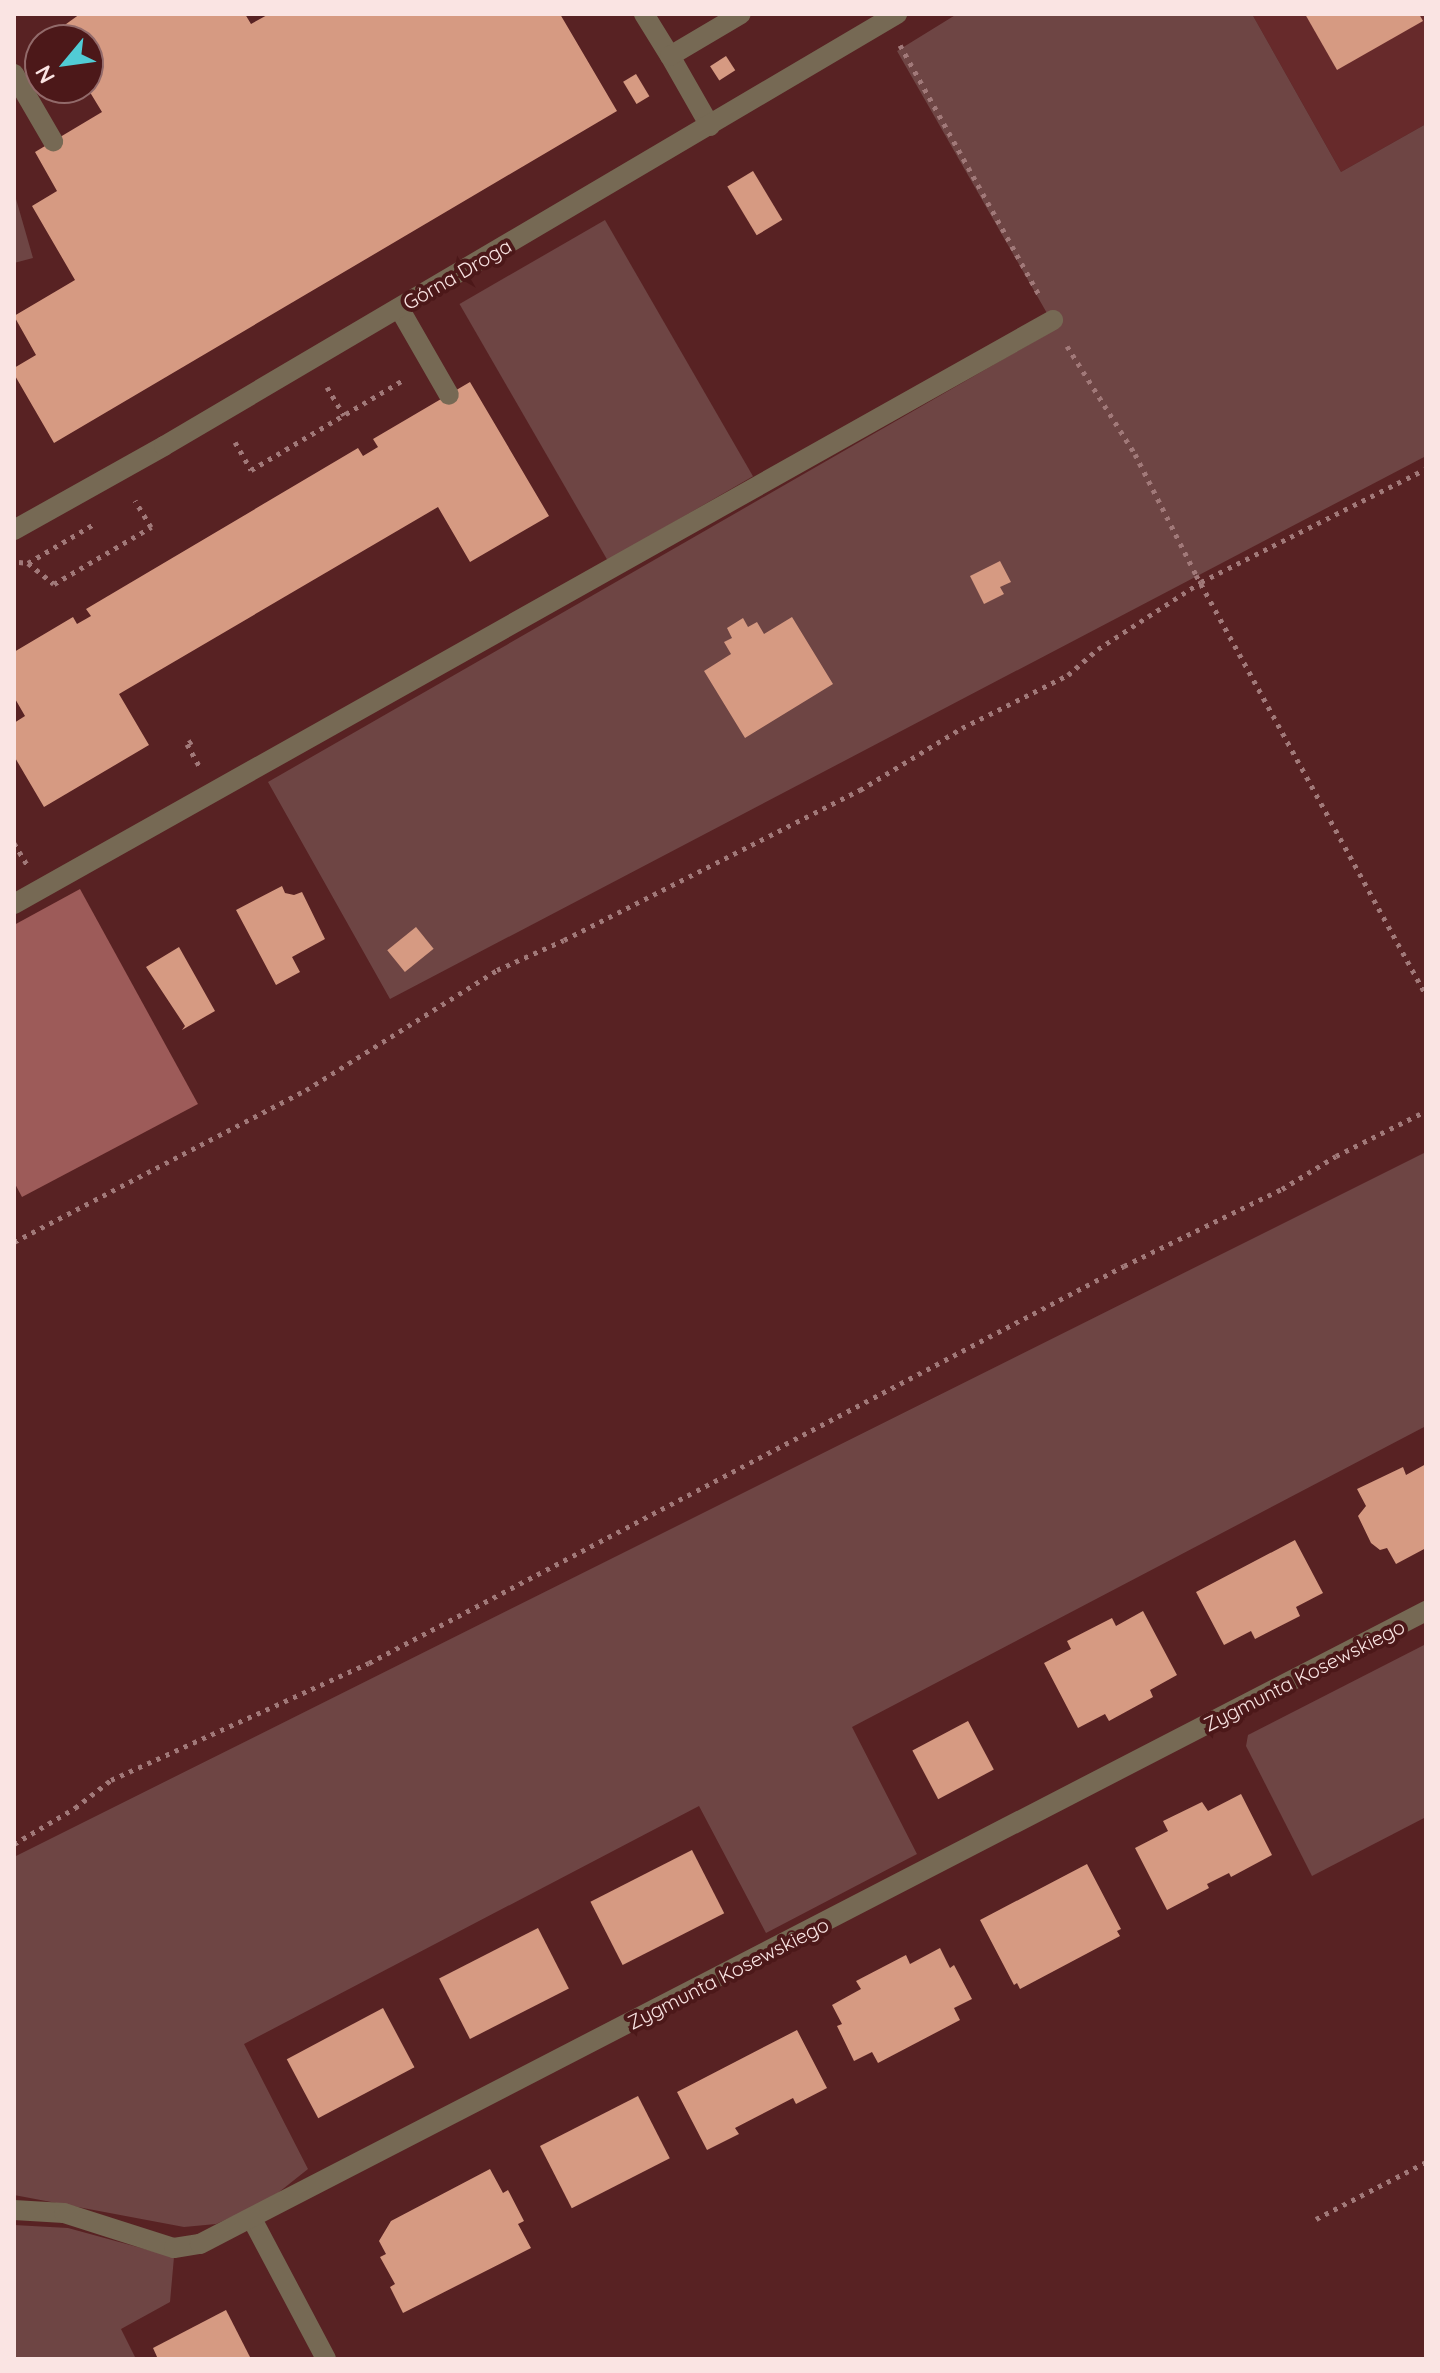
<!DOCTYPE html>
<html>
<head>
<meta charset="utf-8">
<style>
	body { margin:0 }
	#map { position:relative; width:1440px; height:2373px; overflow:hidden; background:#582223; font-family:Quicksand,sans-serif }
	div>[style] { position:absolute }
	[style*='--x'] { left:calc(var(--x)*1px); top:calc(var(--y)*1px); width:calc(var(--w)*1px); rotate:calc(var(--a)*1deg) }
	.built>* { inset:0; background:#672a2b }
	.green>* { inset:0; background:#6e4544; transform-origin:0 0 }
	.forest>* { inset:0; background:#9d5b59 }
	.building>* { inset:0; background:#d69a82; transform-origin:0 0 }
	.path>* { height:5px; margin-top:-2.5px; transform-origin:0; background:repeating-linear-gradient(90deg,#a17979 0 4px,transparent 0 10px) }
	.service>* { height:20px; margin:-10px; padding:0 10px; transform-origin:10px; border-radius:10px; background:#766954 }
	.minor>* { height:20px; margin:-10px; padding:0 10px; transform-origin:10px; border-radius:10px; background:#766954 }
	span { translate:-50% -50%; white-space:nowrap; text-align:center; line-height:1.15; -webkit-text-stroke:8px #4c1819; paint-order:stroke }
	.street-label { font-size:20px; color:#fae4e3 }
	.frame { position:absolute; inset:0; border:16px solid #fae4e3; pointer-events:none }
	.north { position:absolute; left:24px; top:24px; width:80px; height:80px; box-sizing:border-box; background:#4c1819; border:2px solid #926a6a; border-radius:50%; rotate:241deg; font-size:22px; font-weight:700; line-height:32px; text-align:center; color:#fae4e3 }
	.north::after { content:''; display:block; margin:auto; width:28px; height:36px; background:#51ccd5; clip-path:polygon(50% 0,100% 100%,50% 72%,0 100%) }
</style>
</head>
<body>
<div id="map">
	<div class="built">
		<i style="clip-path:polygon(1252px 14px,1426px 14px,1426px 124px,1341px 172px)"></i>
	</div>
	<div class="green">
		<i style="clip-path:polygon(957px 14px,1252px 14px,1341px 172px,1426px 124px,1426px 456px,390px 999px,268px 782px,1056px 329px,897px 51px)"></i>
		<i style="clip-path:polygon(14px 192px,33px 258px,14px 263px)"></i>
		<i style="left:605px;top:220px;width:296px;height:168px;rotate:60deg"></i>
		<i style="clip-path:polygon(1426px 1152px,1426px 1426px,852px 1727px,917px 1854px,766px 1933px,699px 1806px,244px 2044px,308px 2169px,269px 2200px,216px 2224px,184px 2227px,14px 2195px,14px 1857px)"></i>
		<i style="clip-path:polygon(1426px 1644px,1426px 1817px,1312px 1876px,1246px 1746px,1248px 1735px)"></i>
		<i style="clip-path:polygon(14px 2225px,68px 2228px,174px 2257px,170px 2302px,121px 2329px,136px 2359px,14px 2359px)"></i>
	</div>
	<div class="forest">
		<i style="clip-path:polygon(80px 889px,198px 1104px,22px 1197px,14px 1182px,14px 925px)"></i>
	</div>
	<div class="building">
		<i style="clip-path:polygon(80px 14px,245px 14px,251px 24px,269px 14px,560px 14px,617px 111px,54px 443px,14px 374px,14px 368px,36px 355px,14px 316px,75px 280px,32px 206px,57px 191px,35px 152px,102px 112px,88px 89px,88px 40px,60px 40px,55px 32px)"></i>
		<i style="clip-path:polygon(1305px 14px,1419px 14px,1423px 21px,1337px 70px)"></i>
		<i style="left:726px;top:56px;width:17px;height:19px;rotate:57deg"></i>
		<i style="left:636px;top:74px;width:26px;height:15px;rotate:59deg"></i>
		<i style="left:753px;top:171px;width:57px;height:30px;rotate:59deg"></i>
		<i style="clip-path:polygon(470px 382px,549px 516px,470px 562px,438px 507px,119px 694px,149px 745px,44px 807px,14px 756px,14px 723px,25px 716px,14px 697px,14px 652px,73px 617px,77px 624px,91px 616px,86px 609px,358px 448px,363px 456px,378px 447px,373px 439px)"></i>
		<i style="clip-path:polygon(1000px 561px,1011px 582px,1000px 587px,1004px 594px,984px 604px,970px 576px)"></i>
		<i style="clip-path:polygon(792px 617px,833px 684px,745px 738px,704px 671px,731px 654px,724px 642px,732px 638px,727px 628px,743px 618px,748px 627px,757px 622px,764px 634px)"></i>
		<i style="clip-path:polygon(282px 886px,285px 893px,294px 895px,302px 892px,325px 939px,292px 957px,300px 972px,276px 985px,236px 910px)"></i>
		<i style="left:416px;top:927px;width:28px;height:37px;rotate:51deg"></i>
		<i style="clip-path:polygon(179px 947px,215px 1011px,182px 1030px,185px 1026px,146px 967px)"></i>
		<i style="clip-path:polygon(1426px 1464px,1426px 1548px,1396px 1564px,1387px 1548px,1380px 1550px,1371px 1543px,1358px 1516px,1366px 1506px,1357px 1489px,1403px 1467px,1406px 1475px)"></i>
		<i style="clip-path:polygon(1295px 1540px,1323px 1593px,1296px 1607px,1300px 1616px,1255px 1639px,1251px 1631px,1224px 1645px,1196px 1592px)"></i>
		<i style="clip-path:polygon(1143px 1611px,1177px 1675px,1150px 1690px,1153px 1697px,1109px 1721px,1105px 1714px,1078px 1728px,1044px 1663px,1071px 1649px,1067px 1641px,1112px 1618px,1116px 1626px)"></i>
		<i style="left:968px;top:1721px;width:55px;height:63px;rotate:62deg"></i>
		<i style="clip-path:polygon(1241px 1794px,1272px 1855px,1231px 1877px,1229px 1873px,1207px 1884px,1209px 1888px,1167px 1910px,1135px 1848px,1168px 1831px,1163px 1821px,1202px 1802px,1208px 1811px)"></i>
		<i style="left:692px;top:1850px;width:71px;height:114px;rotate:63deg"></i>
		<i style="clip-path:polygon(1087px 1864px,1121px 1929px,1117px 1931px,1120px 1936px,1020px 1989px,1017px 1983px,1014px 1985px,980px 1920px)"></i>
		<i style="left:538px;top:1928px;width:68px;height:111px;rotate:63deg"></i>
		<i style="clip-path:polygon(940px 1948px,950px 1968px,954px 1965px,972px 1999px,954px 2008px,960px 2020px,878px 2063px,872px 2052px,854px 2061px,837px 2026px,842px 2024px,832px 2005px,861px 1989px,856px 1981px,906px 1955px,910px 1964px)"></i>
		<i style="left:383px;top:2008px;width:67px;height:109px;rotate:62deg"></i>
		<i style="clip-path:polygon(797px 2030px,827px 2088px,796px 2104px,793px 2098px,735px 2128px,739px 2134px,707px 2150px,677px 2092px)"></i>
		<i style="left:638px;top:2096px;width:70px;height:110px;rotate:63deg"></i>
		<i style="clip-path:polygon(490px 2169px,503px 2193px,508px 2190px,524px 2221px,518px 2224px,531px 2248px,403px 2313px,390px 2287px,395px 2284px,380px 2257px,386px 2254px,379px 2241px,391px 2221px)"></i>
		<i style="clip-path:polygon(226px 2310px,251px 2359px,158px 2359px,153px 2348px)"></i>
	</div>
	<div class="path">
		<i style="--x:900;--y:45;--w:286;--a:60.9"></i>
		<i style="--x:1067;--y:346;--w:128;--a:57.8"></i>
		<i style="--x:1135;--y:454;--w:136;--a:63.2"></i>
		<i style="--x:1196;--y:575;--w:479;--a:61.3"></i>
		<i style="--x:327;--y:387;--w:33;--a:59"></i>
		<i style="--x:235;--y:442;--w:32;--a:60"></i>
		<i style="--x:251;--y:470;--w:179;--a:-30.6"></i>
		<i style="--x:19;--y:562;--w:9;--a:6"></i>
		<i style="--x:28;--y:563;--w:77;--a:-30.6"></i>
		<i style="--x:28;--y:563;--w:33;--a:39"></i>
		<i style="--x:54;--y:584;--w:113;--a:-30.4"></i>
		<i style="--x:151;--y:527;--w:31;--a:-121"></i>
		<i style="--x:192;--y:741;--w:6;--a:149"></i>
		<i style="--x:187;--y:744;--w:25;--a:61"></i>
		<i style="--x:14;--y:843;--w:26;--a:59"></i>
		<i style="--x:14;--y:1242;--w:329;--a:-27.5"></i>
		<i style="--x:306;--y:1090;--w:226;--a:-32.1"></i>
		<i style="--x:497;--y:970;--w:73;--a:-24.1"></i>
		<i style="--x:564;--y:940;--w:332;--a:-26.9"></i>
		<i style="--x:860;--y:790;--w:119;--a:-31.3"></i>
		<i style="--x:962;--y:728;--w:119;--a:-26.6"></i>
		<i style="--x:1068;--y:675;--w:40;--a:-41"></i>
		<i style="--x:1098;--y:649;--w:123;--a:-33"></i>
		<i style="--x:1201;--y:582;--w:252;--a:-26.7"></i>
		<i style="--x:14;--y:1844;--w:71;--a:-30.5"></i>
		<i style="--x:75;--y:1808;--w:46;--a:-37.9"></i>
		<i style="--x:111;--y:1780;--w:283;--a:-24.4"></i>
		<i style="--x:369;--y:1663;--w:853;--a:-27.74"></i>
		<i style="--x:1124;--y:1266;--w:176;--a:-26"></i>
		<i style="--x:1282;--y:1189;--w:63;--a:-31.4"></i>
		<i style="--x:1336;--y:1156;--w:101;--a:-26.6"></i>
		<i style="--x:1316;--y:2219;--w:124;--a:-27.4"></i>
	</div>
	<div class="service">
		<i style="--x:399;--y:308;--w:100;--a:60.1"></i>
		<i style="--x:14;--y:904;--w:1192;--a:-29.34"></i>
		<i style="--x:252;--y:2219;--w:158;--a:62.1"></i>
	</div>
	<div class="minor">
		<i style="--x:644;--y:14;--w:49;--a:58.2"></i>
		<i style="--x:14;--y:74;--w:78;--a:59.8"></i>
		<i style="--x:710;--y:126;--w:81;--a:-119.7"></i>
		<i style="--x:670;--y:56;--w:82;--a:-30.6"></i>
		<i style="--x:14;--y:530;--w:172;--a:-29.2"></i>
		<i style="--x:164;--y:446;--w:851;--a:-30.51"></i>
		<i style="--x:14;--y:2210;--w:50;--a:3.4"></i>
		<i style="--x:64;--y:2213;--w:115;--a:17.7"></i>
		<i style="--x:174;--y:2248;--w:26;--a:-9"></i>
		<i style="--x:200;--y:2244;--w:1380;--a:-27.31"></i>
	</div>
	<div class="street-label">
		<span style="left:457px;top:274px;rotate:-30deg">Górna Droga</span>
		<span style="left:1304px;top:1675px;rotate:-27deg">Zygmunta Kosewskiego</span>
		<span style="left:728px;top:1973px;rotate:-27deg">Zygmunta Kosewskiego</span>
	</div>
	<div class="frame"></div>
	<div class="north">N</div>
</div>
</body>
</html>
